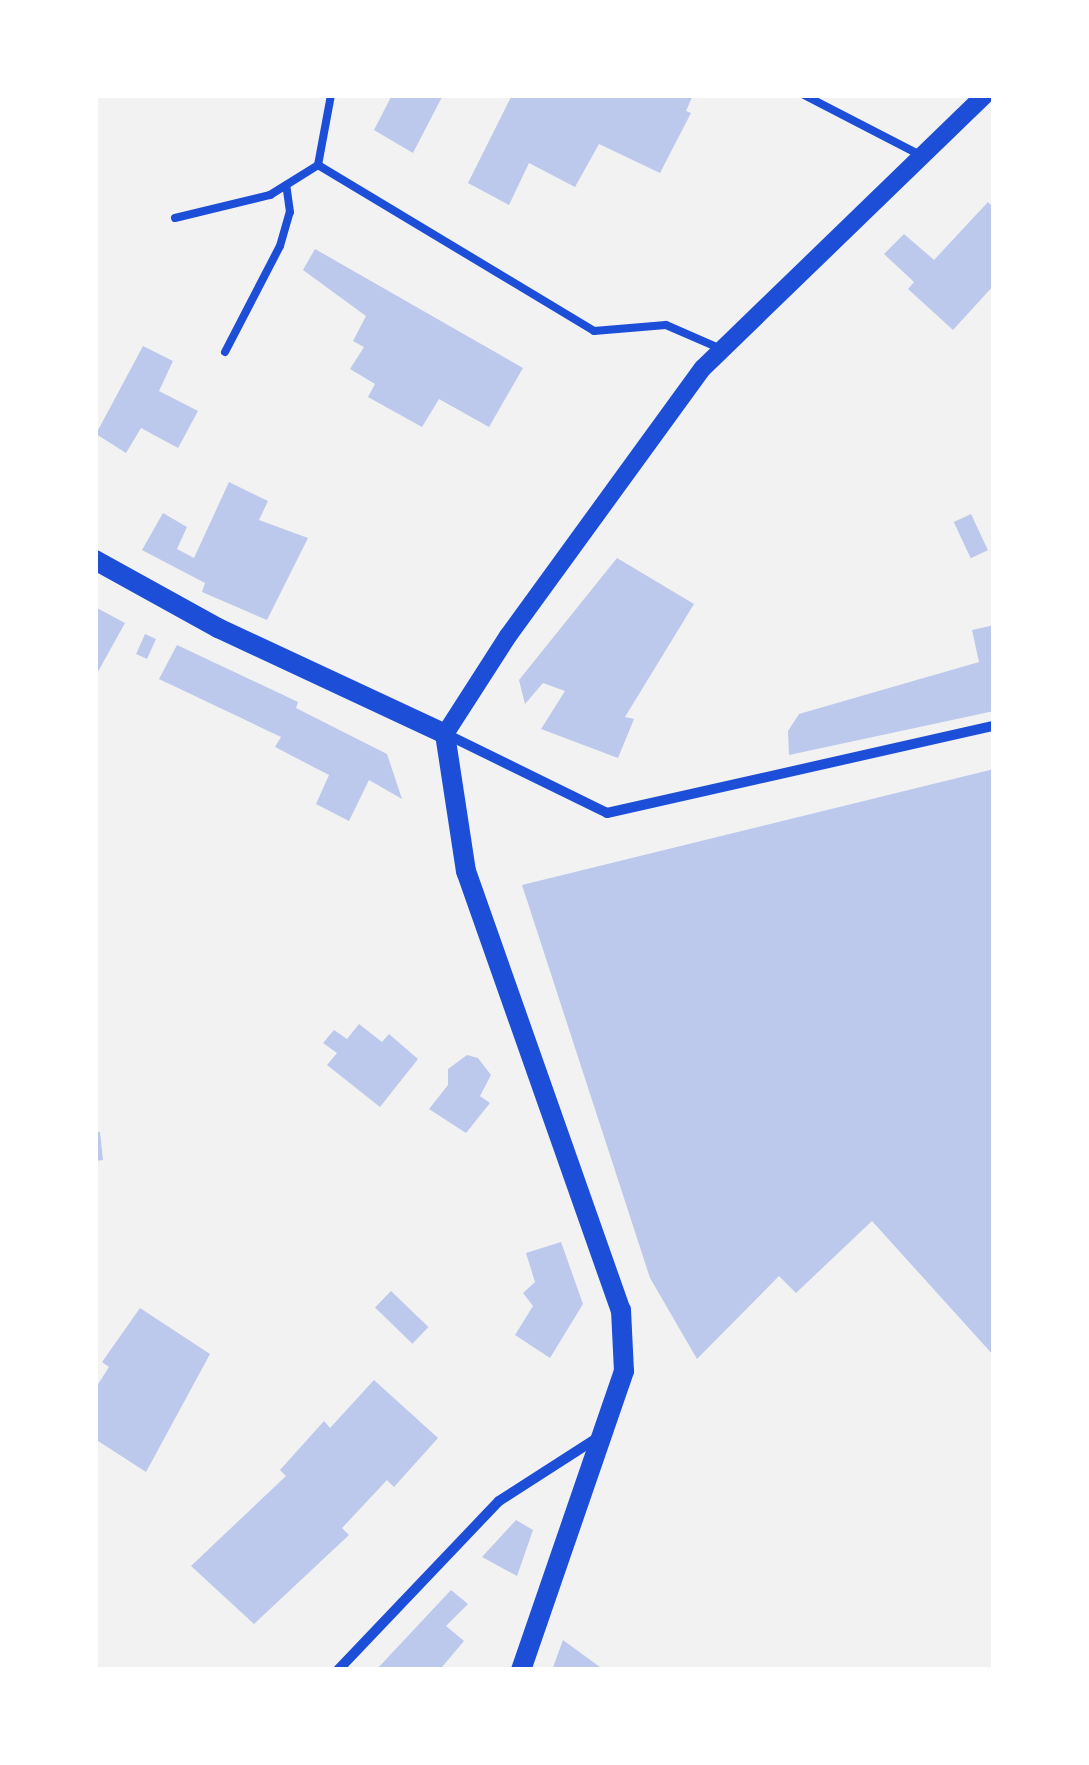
<!DOCTYPE html>
<html>
<head>
<meta charset="utf-8">
<style>
	body { margin:0 }
	#map { position:relative; width:1089px; height:1765px; overflow:hidden; background:#f2f2f2; font-family:"Titillium Web",sans-serif }
	div>[style] { position:absolute }
	[style*='--x'] { left:calc(var(--x)*1px); top:calc(var(--y)*1px); width:calc(var(--w)*1px); rotate:calc(var(--a)*1deg) }
	.building>* { inset:0; background:#bdc9ec; transform-origin:0 0 }
	.service>* { height:8px; margin:-4px; padding:0 4px; transform-origin:4px; border-radius:4px; background:#1d4ed8 }
	.minor>* { height:10px; margin:-5px; padding:0 5px; transform-origin:5px; border-radius:5px; background:#1d4ed8 }
	.tertiary>* { height:18px; margin:-9px; padding:0 9px; transform-origin:9px; border-radius:9px; background:#1d4ed8 }
	.secondary>* { height:20px; margin:-10px; padding:0 10px; transform-origin:10px; border-radius:10px; background:#1d4ed8 }
	span { translate:-50% -50%; white-space:nowrap; text-align:center; line-height:1.15; -webkit-text-stroke:9px #fff; paint-order:stroke }
	.frame { position:absolute; inset:0; border:98px solid #fff; pointer-events:none }
</style>
</head>
<body>
<div id="map">
	<div class="building">
		<i style="clip-path:polygon(392px 95px,443px 95px,413px 153px,374px 130px)"></i>
		<i style="clip-path:polygon(512px 95px,693px 95px,686px 111px,691px 113px,660px 173px,599px 144px,575px 187px,529px 163px,509px 205px,468px 183px)"></i>
		<i style="clip-path:polygon(988px 202px,994px 208px,994px 285px,953px 330px,908px 289px,914px 282px,884px 254px,904px 234px,934px 260px)"></i>
		<i style="clip-path:polygon(315px 249px,523px 368px,489px 427px,439px 399px,422px 427px,368px 397px,375px 384px,350px 369px,364px 347px,353px 341px,366px 316px,303px 270px)"></i>
		<i style="clip-path:polygon(143px 346px,173px 361px,159px 391px,198px 411px,178px 448px,141px 428px,126px 453px,96px 434px)"></i>
		<i style="clip-path:polygon(229px 482px,268px 501px,259px 520px,308px 538px,267px 620px,202px 592px,205px 583px,142px 550px,163px 513px,187px 527px,177px 549px,194px 558px)"></i>
		<i style="left:971px;top:514px;width:40px;height:19px;rotate:65deg"></i>
		<i style="clip-path:polygon(617px 558px,694px 604px,625px 717px,634px 719px,618px 758px,541px 729px,565px 691px,543px 683px,525px 704px,519px 680px)"></i>
		<i style="clip-path:polygon(95px 607px,125px 623px,95px 677px)"></i>
		<i style="clip-path:polygon(994px 625px,994px 711px,789px 755px,788px 731px,799px 714px,979px 662px,972px 630px)"></i>
		<i style="left:145px;top:634px;width:12px;height:22px;rotate:24deg"></i>
		<i style="clip-path:polygon(177px 645px,298px 702px,296px 708px,387px 754px,402px 799px,369px 780px,349px 821px,316px 804px,329px 775px,275px 747px,281px 737px,159px 679px)"></i>
		<i style="clip-path:polygon(994px 769px,994px 1356px,872px 1221px,796px 1293px,779px 1276px,697px 1359px,650px 1278px,522px 885px)"></i>
		<i style="clip-path:polygon(359px 1024px,382px 1042px,389px 1034px,418px 1059px,380px 1107px,327px 1065px,337px 1053px,323px 1043px,334px 1030px,347px 1039px)"></i>
		<i style="clip-path:polygon(467px 1055px,478px 1058px,491px 1075px,480px 1096px,490px 1103px,466px 1133px,429px 1109px,448px 1085px,448px 1069px)"></i>
		<i style="clip-path:polygon(95px 1132px,100px 1132px,103px 1160px,95px 1161px)"></i>
		<i style="clip-path:polygon(561px 1242px,583px 1304px,550px 1358px,515px 1335px,533px 1306px,523px 1293px,535px 1282px,526px 1253px)"></i>
		<i style="left:391px;top:1291px;width:52px;height:23px;rotate:44deg"></i>
		<i style="clip-path:polygon(140px 1308px,210px 1354px,146px 1472px,95px 1439px,95px 1389px,109px 1367px,102px 1362px)"></i>
		<i style="clip-path:polygon(374px 1380px,438px 1438px,394px 1487px,387px 1480px,342px 1528px,349px 1535px,254px 1624px,191px 1566px,286px 1476px,280px 1470px,324px 1421px,330px 1428px)"></i>
		<i style="clip-path:polygon(516px 1520px,533px 1530px,517px 1576px,482px 1557px)"></i>
		<i style="clip-path:polygon(451px 1590px,468px 1604px,446px 1626px,464px 1641px,442px 1667px,446px 1670px,376px 1670px)"></i>
		<i style="clip-path:polygon(563px 1640px,604px 1670px,552px 1670px)"></i>
	</div>
	<div class="service">
		<i style="--x:331;--y:95;--w:71;--a:100.5"></i>
		<i style="--x:318;--y:165;--w:322;--a:31"></i>
		<i style="--x:594;--y:331;--w:72;--a:-4.8"></i>
		<i style="--x:666;--y:325;--w:58;--a:23.5"></i>
		<i style="--x:804;--y:95;--w:131;--a:27.3"></i>
		<i style="--x:175;--y:218;--w:98;--a:-13.6"></i>
		<i style="--x:270;--y:195;--w:57;--a:-32"></i>
		<i style="--x:225;--y:352;--w:119;--a:-62.6"></i>
		<i style="--x:280;--y:246;--w:35;--a:-74"></i>
		<i style="--x:290;--y:212;--w:27;--a:-98"></i>
	</div>
	<div class="minor">
		<i style="--x:448;--y:735;--w:177;--a:26.1"></i>
		<i style="--x:607;--y:813;--w:397;--a:-12.7"></i>
		<i style="--x:338;--y:1670;--w:233;--a:-46.4"></i>
		<i style="--x:499;--y:1501;--w:117;--a:-32.7"></i>
	</div>
	<div class="tertiary">
		<i style="--x:445;--y:734;--w:117;--a:-57.3"></i>
		<i style="--x:508;--y:636;--w:331;--a:-54"></i>
		<i style="--x:703;--y:368;--w:392;--a:-44.1"></i>
	</div>
	<div class="secondary">
		<i style="--x:95;--y:560;--w:141;--a:28.9"></i>
		<i style="--x:218;--y:628;--w:251;--a:25"></i>
		<i style="--x:445;--y:734;--w:139;--a:81.3"></i>
		<i style="--x:466;--y:871;--w:466;--a:70.6"></i>
		<i style="--x:621;--y:1310;--w:61;--a:87.2"></i>
		<i style="--x:624;--y:1371;--w:316;--a:109"></i>
	</div>
	<div class="frame"></div>
</div>
</body>
</html>
